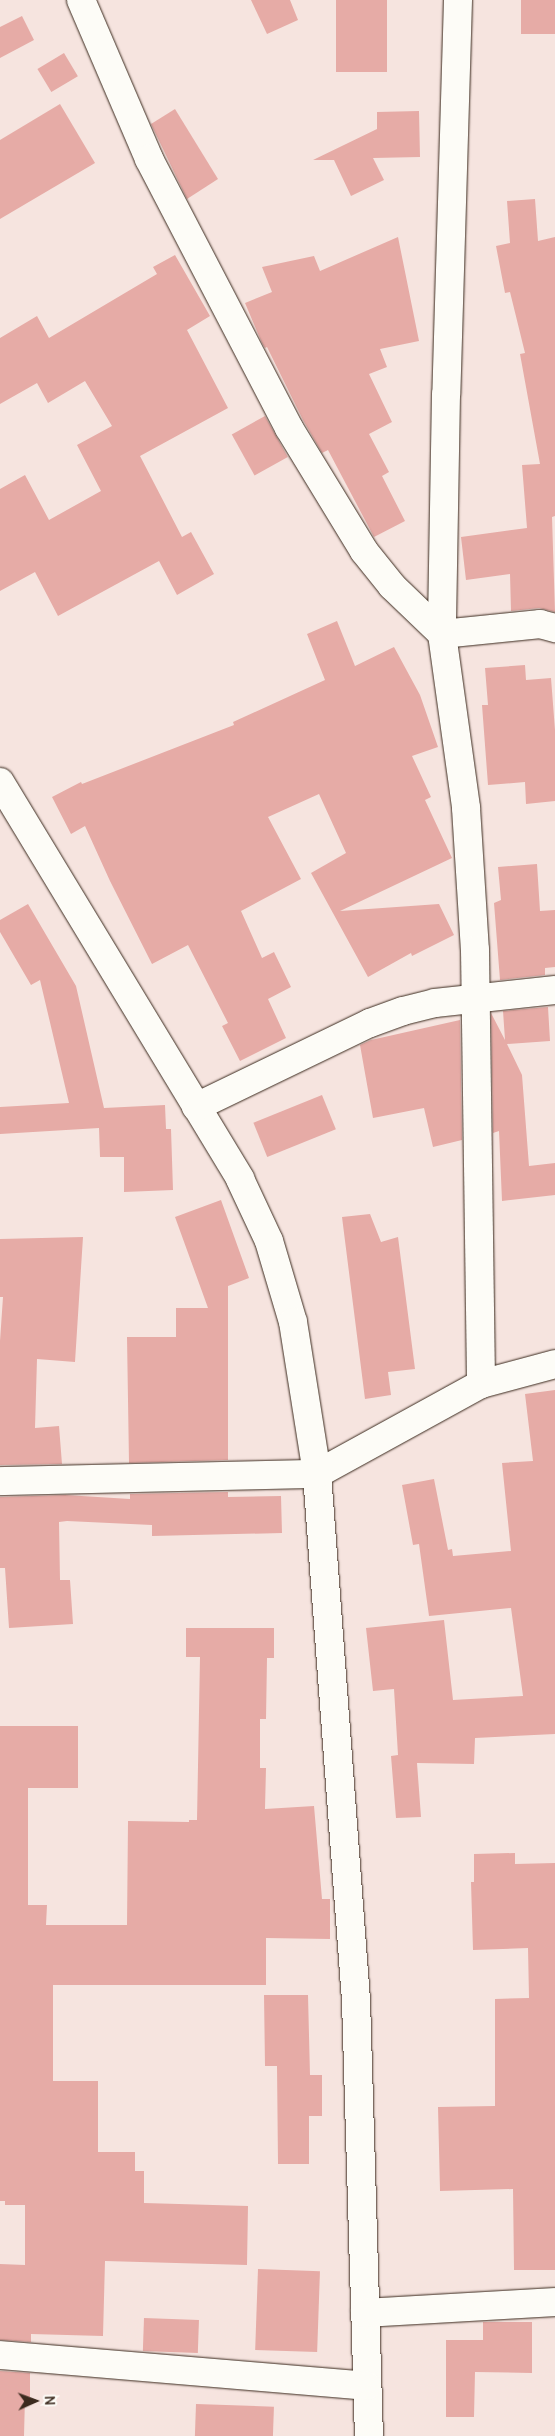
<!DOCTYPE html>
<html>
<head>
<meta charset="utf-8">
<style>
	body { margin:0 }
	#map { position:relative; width:555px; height:2436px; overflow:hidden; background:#f6e4df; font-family:Delius,sans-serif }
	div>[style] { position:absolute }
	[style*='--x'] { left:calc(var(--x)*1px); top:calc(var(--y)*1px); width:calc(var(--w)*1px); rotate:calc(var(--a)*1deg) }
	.building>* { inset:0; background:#e6aba6; transform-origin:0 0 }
	.roads { filter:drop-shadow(0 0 1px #3b2a1e) drop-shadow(0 0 1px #3b2a1e) }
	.minor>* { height:28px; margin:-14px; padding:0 14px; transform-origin:14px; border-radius:14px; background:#fdfcf7 }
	span { translate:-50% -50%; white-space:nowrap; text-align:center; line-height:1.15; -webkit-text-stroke:4.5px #fdfcf7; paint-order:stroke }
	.north { position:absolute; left:10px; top:2376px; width:50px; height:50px; -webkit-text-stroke:4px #fdfcf7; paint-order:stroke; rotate:88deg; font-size:14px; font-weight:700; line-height:20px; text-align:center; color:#3b2a1e }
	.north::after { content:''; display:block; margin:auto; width:18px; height:22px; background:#3b2a1e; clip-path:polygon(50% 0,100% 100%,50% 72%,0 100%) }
</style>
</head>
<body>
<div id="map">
	<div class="building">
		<i style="clip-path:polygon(251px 0,290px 0,298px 20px,267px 34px)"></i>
		<i style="left:336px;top:0;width:51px;height:72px"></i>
		<i style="left:521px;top:0;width:34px;height:34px"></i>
		<i style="clip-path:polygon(22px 16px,34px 40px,0 58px,0 27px)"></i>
		<i style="left:64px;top:53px;width:27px;height:31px;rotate:59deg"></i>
		<i style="clip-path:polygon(60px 104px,95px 163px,0 219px,0 140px)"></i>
		<i style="clip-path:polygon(175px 109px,218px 179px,187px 199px,151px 124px)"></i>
		<i style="clip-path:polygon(419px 111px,420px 157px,373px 158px,384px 180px,351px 196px,334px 160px,313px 160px,377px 129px,377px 112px)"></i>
		<i style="clip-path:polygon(535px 199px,538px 241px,555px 237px,555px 516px,552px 517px,555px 612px,539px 608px,511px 611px,510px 574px,466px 580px,461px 537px,527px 528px,522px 465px,540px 464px,520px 354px,525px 353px,510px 292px,505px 293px,496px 246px,510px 243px,507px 201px)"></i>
		<i style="clip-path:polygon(398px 237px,419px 341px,380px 349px,387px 367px,369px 374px,392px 422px,369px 434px,389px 472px,382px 476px,405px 521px,374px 537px,328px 450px,322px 453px,303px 420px,267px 347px,265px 348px,262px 343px,245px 303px,272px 292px,262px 267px,314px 256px,320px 271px)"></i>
		<i style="clip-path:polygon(175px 255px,210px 316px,187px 330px,228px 408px,140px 456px,182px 537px,191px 532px,214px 574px,177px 595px,159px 561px,58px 616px,35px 572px,0 591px,0 489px,25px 475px,49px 520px,101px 491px,77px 445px,112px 426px,85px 381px,48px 403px,37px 383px,0 404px,0 338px,37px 316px,49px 338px,157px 274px,153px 267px)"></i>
		<i style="left:265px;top:416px;width:47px;height:38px;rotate:61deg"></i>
		<i style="clip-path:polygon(337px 621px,355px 666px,394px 647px,420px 695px,438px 747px,412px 756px,431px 797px,425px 800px,452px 858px,340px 911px,439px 904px,454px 935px,412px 956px,411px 953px,368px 977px,311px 873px,346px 853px,319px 794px,268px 817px,301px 879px,241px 911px,262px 958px,274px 952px,291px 987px,268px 999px,286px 1038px,240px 1061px,222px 1026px,228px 1023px,188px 945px,152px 964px,110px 881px,85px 826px,71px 834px,52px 797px,81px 782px,82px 784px,234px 725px,233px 722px,325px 680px,307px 634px)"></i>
		<i style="clip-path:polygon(525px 665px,526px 680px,551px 678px,555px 730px,555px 801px,526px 804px,525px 782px,488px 785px,482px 705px,488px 705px,485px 668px)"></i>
		<i style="clip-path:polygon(537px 864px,540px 911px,555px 910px,555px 967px,545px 968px,545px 975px,500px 980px,494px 903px,501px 900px,498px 867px)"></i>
		<i style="clip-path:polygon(28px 904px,76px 986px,104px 1108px,165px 1105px,166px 1129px,171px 1129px,173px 1190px,124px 1192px,124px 1157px,100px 1157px,99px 1128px,0 1134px,0 1107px,69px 1103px,40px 980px,31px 985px,0 932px,0 920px)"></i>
		<i style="clip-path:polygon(548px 1007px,550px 1041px,507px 1044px,522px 1075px,529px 1166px,555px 1163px,555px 1195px,502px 1201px,499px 1131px,493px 1133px,491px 1013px,505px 1040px,503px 1011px)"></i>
		<i style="clip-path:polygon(460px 1020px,462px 1140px,433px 1147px,424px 1108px,373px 1118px,360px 1045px,371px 1040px)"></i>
		<i style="left:322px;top:1095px;width:37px;height:74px;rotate:68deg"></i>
		<i style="clip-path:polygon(221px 1200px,249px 1278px,228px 1286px,228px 1460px,129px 1463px,127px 1337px,176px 1337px,176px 1308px,208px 1308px,175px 1217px)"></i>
		<i style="clip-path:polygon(370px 1214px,381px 1242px,398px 1237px,415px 1369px,388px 1372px,391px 1395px,365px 1399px,342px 1217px)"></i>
		<i style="clip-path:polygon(83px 1237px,75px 1362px,37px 1359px,35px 1428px,59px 1426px,62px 1464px,0 1465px,0 1341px,3px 1297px,0 1297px,0 1239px)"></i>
		<i style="clip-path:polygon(555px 1390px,555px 1734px,475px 1738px,474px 1764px,417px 1763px,421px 1817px,396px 1818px,391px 1756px,398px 1755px,394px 1689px,373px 1691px,366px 1628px,444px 1620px,453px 1700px,523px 1696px,511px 1608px,429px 1616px,419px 1544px,413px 1545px,402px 1485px,434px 1479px,448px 1550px,452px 1549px,453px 1556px,511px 1551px,502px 1463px,533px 1461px,525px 1394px)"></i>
		<i style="clip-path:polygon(228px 1492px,228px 1497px,281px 1496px,282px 1533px,152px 1536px,152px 1525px,67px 1521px,59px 1522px,60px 1580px,70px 1580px,73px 1624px,9px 1628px,5px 1568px,0 1568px,0 1497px,65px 1495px,130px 1499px,130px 1494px)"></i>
		<i style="clip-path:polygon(186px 1628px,274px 1628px,274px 1658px,267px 1658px,266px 1719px,260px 1719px,260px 1768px,266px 1768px,265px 1809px,314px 1806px,322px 1899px,330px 1899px,330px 1939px,266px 1938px,266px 1985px,53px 1985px,53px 2081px,98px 2081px,98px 2152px,135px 2152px,135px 2171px,144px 2171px,144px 2203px,248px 2206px,247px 2265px,105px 2261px,103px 2336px,31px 2334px,31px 2342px,0 2340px,0 2264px,25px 2265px,25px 2205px,5px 2205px,5px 2201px,0 2201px,0 1726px,78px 1726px,78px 1788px,28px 1788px,28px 1905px,47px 1905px,46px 1925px,127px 1925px,128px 1821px,189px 1822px,189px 1820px,197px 1820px,200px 1657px,186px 1657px)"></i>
		<i style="clip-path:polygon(515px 1853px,515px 1864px,555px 1863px,555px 2270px,514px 2270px,513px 2189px,440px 2191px,438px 2107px,495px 2106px,495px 1999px,529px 1998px,528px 1948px,473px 1950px,471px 1882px,474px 1882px,474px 1854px)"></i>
		<i style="clip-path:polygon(264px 1995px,308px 1995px,310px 2075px,322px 2075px,322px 2116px,309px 2116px,309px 2164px,278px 2164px,277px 2066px,265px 2066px)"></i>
		<i style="left:258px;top:2269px;width:62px;height:81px;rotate:2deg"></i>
		<i style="left:144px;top:2318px;width:55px;height:33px;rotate:2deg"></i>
		<i style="clip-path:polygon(483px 2322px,532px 2322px,532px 2373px,475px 2372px,474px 2417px,446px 2417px,446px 2340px,483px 2340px)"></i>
		<i style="clip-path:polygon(0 2371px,30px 2373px,30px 2397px,25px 2397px,24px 2436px,0 2436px)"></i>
		<i style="left:196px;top:2404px;width:78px;height:32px;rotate:2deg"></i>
	</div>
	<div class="roads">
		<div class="minor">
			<i style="--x:81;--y:0;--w:173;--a:66.8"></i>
			<i style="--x:149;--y:159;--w:303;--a:62.5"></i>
			<i style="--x:289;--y:428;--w:144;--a:58.6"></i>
			<i style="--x:364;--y:551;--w:45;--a:51.3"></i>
			<i style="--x:392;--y:586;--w:69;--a:43.8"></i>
			<i style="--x:442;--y:634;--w:99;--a:-5.8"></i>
			<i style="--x:540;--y:624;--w:16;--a:15"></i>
			<i style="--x:458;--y:0;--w:394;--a:91.7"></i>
			<i style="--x:446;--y:394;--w:240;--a:91"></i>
			<i style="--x:442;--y:634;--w:176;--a:82.1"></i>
			<i style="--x:466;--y:808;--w:142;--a:86.4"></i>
			<i style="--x:475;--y:950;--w:434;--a:89.2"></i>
			<i style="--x:0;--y:782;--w:464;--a:58.8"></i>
			<i style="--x:240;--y:1179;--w:68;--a:64.9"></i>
			<i style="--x:269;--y:1241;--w:84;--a:73.5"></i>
			<i style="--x:293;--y:1322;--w:154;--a:81"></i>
			<i style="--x:317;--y:1474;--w:527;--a:85.76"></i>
			<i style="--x:356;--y:2000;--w:436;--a:88.3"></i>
			<i style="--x:196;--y:1107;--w:193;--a:-25.8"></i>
			<i style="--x:370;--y:1023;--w:35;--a:-20"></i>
			<i style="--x:403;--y:1011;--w:33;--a:-14"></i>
			<i style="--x:435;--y:1003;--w:121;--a:-6.2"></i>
			<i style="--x:0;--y:1481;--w:317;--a:-1.3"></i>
			<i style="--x:317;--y:1474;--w:187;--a:-28.8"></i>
			<i style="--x:481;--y:1384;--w:77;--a:-15.1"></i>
			<i style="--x:365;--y:2313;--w:190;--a:-3.3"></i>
			<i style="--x:0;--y:2355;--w:368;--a:4.8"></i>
		</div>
	</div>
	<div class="north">N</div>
</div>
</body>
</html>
